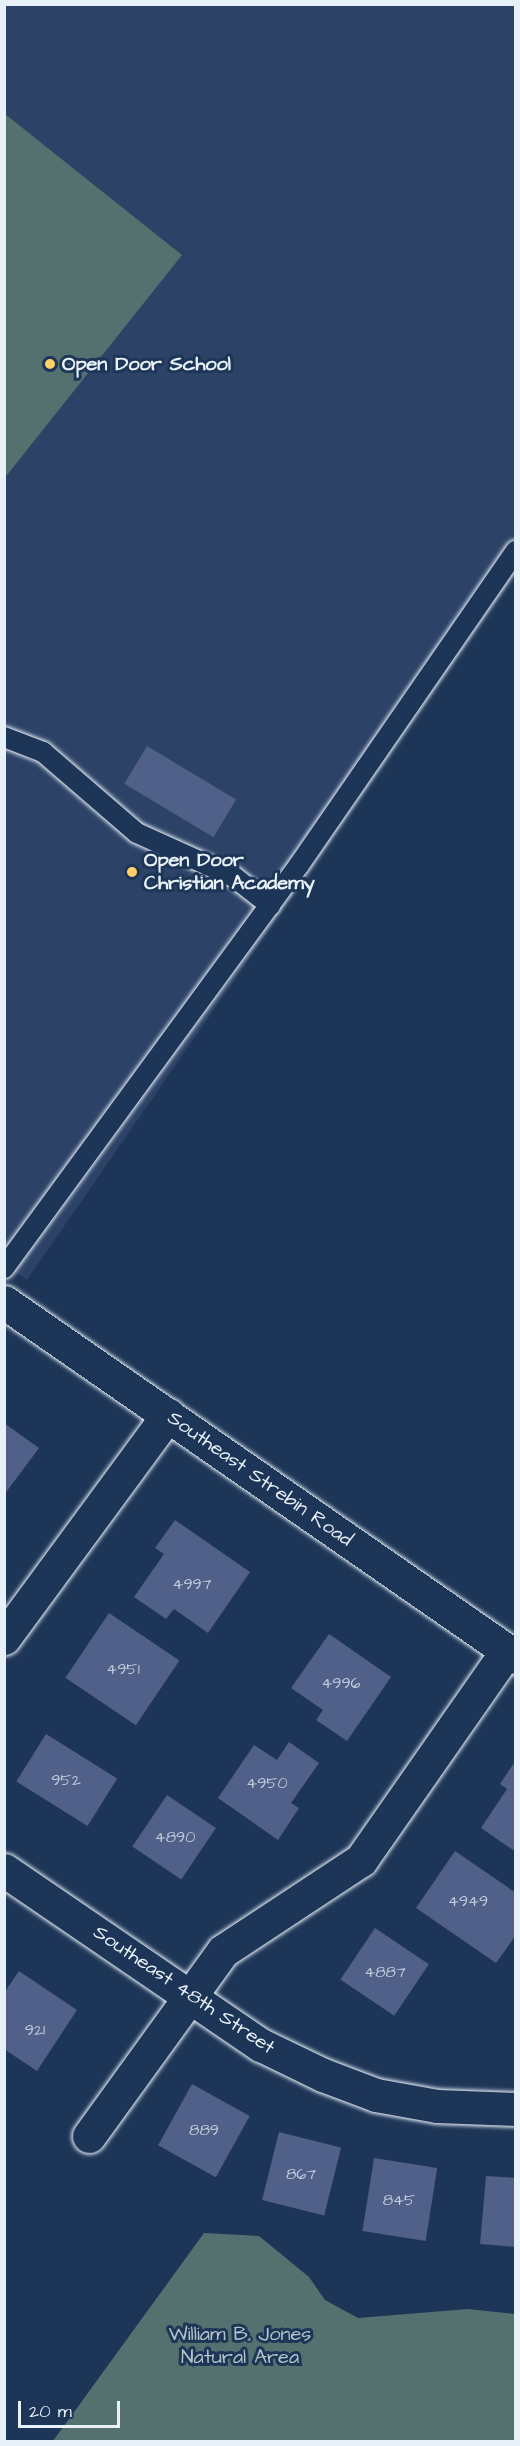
<!DOCTYPE html>
<html>
<head>
<meta charset="utf-8">
<style>
	body { margin:0 }
	#map { position:relative; width:520px; height:2446px; overflow:hidden; background:#1d3557; font-family:"Architects Daughter",sans-serif }
	div>[style] { position:absolute }
	[style*='--x'] { left:calc(var(--x)*1px); top:calc(var(--y)*1px); width:calc(var(--w)*1px); rotate:calc(var(--a)*1deg) }
	.built>* { inset:0; background:#2c4266 }
	.green>* { inset:0; background:#54716f }
	.building>* { inset:0; background:#506088; transform-origin:0 0 }
	.roads { filter:drop-shadow(0 0 2px #e8f1f8) drop-shadow(0 0 2px #e8f1f8) }
	.service>* { height:20px; margin:-10px; padding:0 10px; transform-origin:10px; border-radius:10px; background:#1d3557 }
	.minor>* { height:33px; margin:-16.5px; padding:0 16.5px; transform-origin:16.5px; border-radius:16.5px; background:#1d3557 }
	.tertiary>* { height:33px; margin:-16.5px; padding:0 16.5px; transform-origin:16.5px; border-radius:16.5px; background:#1d3557 }
	.dots>* { width:16px; height:16px; translate:-50% -50%; box-sizing:border-box; border:3px solid #1d3557; border-radius:50% }
	span { translate:-50% -50%; white-space:nowrap; text-align:center; line-height:1.15; -webkit-text-stroke:6px #1d3557; paint-order:stroke }
	.number-label { font-size:16px; color:#c2cddc }
	.number-label span { -webkit-text-stroke-width:0 }
	.poi-label { font-size:20px; color:#e8f1f8; font-weight:700 }
	.left { translate:0 -50%; text-align:left }
	.street-label { font-size:20px; color:#e8f1f8 }
	.park-label { font-size:20px; color:#b4c4c8 }
	.frame { position:absolute; inset:0; border:6px solid #e8f1f8; pointer-events:none }
	.scale { position:absolute; left:18px; top:2401px; width:102px; height:27px; box-sizing:border-box; border:3px solid #e8f1f8; border-top:0; padding-left:8px; font-size:18px; line-height:21px; white-space:nowrap; color:#e8f1f8; -webkit-text-stroke:4px #1d3557; paint-order:stroke }
</style>
</head>
<body>
<div id="map">
	<div class="built">
		<i style="clip-path:polygon(5px 5px,515px 5px,515px 574px,27px 1280px,5px 1265px)"></i>
	</div>
	<div class="green">
		<i style="clip-path:polygon(5px 114px,182px 255px,7px 475px,4px 473px)"></i>
		<i style="clip-path:polygon(204px 2233px,259px 2236px,309px 2277px,325px 2300px,358px 2318px,468px 2309px,515px 2314px,515px 2441px,53px 2441px)"></i>
	</div>
	<div class="building">
		<i style="left:147px;top:746px;width:104px;height:44px;rotate:31deg"></i>
		<i style="clip-path:polygon(4px 1423px,39px 1448px,4px 1495px)"></i>
		<i style="clip-path:polygon(175px 1520px,250px 1572px,208px 1633px,174px 1609px,166px 1619px,134px 1597px,164px 1554px,155px 1548px)"></i>
		<i style="left:109px;top:1613px;width:85px;height:78px;rotate:34deg"></i>
		<i style="clip-path:polygon(329px 1634px,391px 1677px,347px 1741px,316px 1720px,323px 1710px,291px 1688px)"></i>
		<i style="left:46px;top:1734px;width:84px;height:56px;rotate:32deg"></i>
		<i style="clip-path:polygon(289px 1742px,319px 1763px,291px 1803px,299px 1808px,278px 1840px,218px 1798px,254px 1745px,277px 1760px)"></i>
		<i style="clip-path:polygon(516px 1760px,516px 1852px,481px 1828px,507px 1789px,500px 1784px)"></i>
		<i style="left:167px;top:1795px;width:59px;height:62px;rotate:34deg"></i>
		<i style="clip-path:polygon(455px 1851px,516px 1893px,516px 1935px,496px 1963px,416px 1908px)"></i>
		<i style="left:375px;top:1928px;width:65px;height:62px;rotate:34deg"></i>
		<i style="clip-path:polygon(19px 1971px,77px 2010px,37px 2071px,4px 2049px,4px 1993px)"></i>
		<i style="left:192px;top:2084px;width:66px;height:70px;rotate:29deg"></i>
		<i style="left:279px;top:2132px;width:64px;height:70px;rotate:14deg"></i>
		<i style="left:374px;top:2158px;width:64px;height:74px;rotate:9deg"></i>
		<i style="clip-path:polygon(486px 2176px,516px 2178px,516px 2247px,480px 2244px)"></i>
	</div>
	<div class="roads">
		<div class="service">
			<i style="--x:4;--y:737;--w:42;--a:21"></i>
			<i style="--x:43;--y:752;--w:124;--a:40.8"></i>
			<i style="--x:137;--y:833;--w:107;--a:24.4"></i>
			<i style="--x:234;--y:877;--w:46;--a:37.9"></i>
			<i style="--x:4;--y:1268;--w:499;--a:-53.8"></i>
			<i style="--x:299;--y:865;--w:382;--a:-55.4"></i>
		</div>
		<div class="minor">
			<i style="--x:4;--y:1638;--w:277;--a:-53.7"></i>
			<i style="--x:4;--y:1870;--w:311;--a:34.3"></i>
			<i style="--x:261;--y:2045;--w:69;--a:25.8"></i>
			<i style="--x:323;--y:2075;--w:57;--a:20.7"></i>
			<i style="--x:376;--y:2095;--w:62;--a:10.2"></i>
			<i style="--x:437;--y:2106;--w:79;--a:2.2"></i>
			<i style="--x:89;--y:2136;--w:228;--a:-54.1"></i>
			<i style="--x:223;--y:1951;--w:165;--a:-33.4"></i>
			<i style="--x:361;--y:1860;--w:255;--a:-55.1"></i>
		</div>
		<div class="tertiary">
			<i style="--x:4;--y:1302;--w:623;--a:34.74"></i>
		</div>
	</div>
	<div class="dots">
		<i style="left:50px;top:364px;background:#ffd166"></i>
		<i style="left:132px;top:872px;background:#ffd166"></i>
	</div>
	<div class="number-label">
		<span style="left:192px;top:1584px">4997</span>
		<span style="left:123px;top:1669px">4951</span>
		<span style="left:341px;top:1683px">4996</span>
		<span style="left:66px;top:1780px">952</span>
		<span style="left:267px;top:1783px">4950</span>
		<span style="left:175px;top:1837px">4890</span>
		<span style="left:468px;top:1901px">4949</span>
		<span style="left:385px;top:1972px">4887</span>
		<span style="left:35px;top:2030px">921</span>
		<span style="left:204px;top:2130px">889</span>
		<span style="left:301px;top:2174px">867</span>
		<span style="left:399px;top:2200px">845</span>
	</div>
	<div class="poi-label">
		<span class="left" style="left:62px;top:364px">Open Door School</span>
		<span class="left" style="left:144px;top:872px">Open Door<br>Christian Academy</span>
	</div>
	<div class="street-label">
		<span style="left:260px;top:1479px;rotate:35deg">Southeast Strebin Road</span>
		<span style="left:184px;top:1990px;rotate:34deg">Southeast 48th Street</span>
	</div>
	<div class="park-label">
		<span style="left:240px;top:2346px">William B. Jones<br>Natural Area</span>
	</div>
	<div class="frame"></div>
	<div class="scale">20 m</div>
</div>
</body>
</html>
